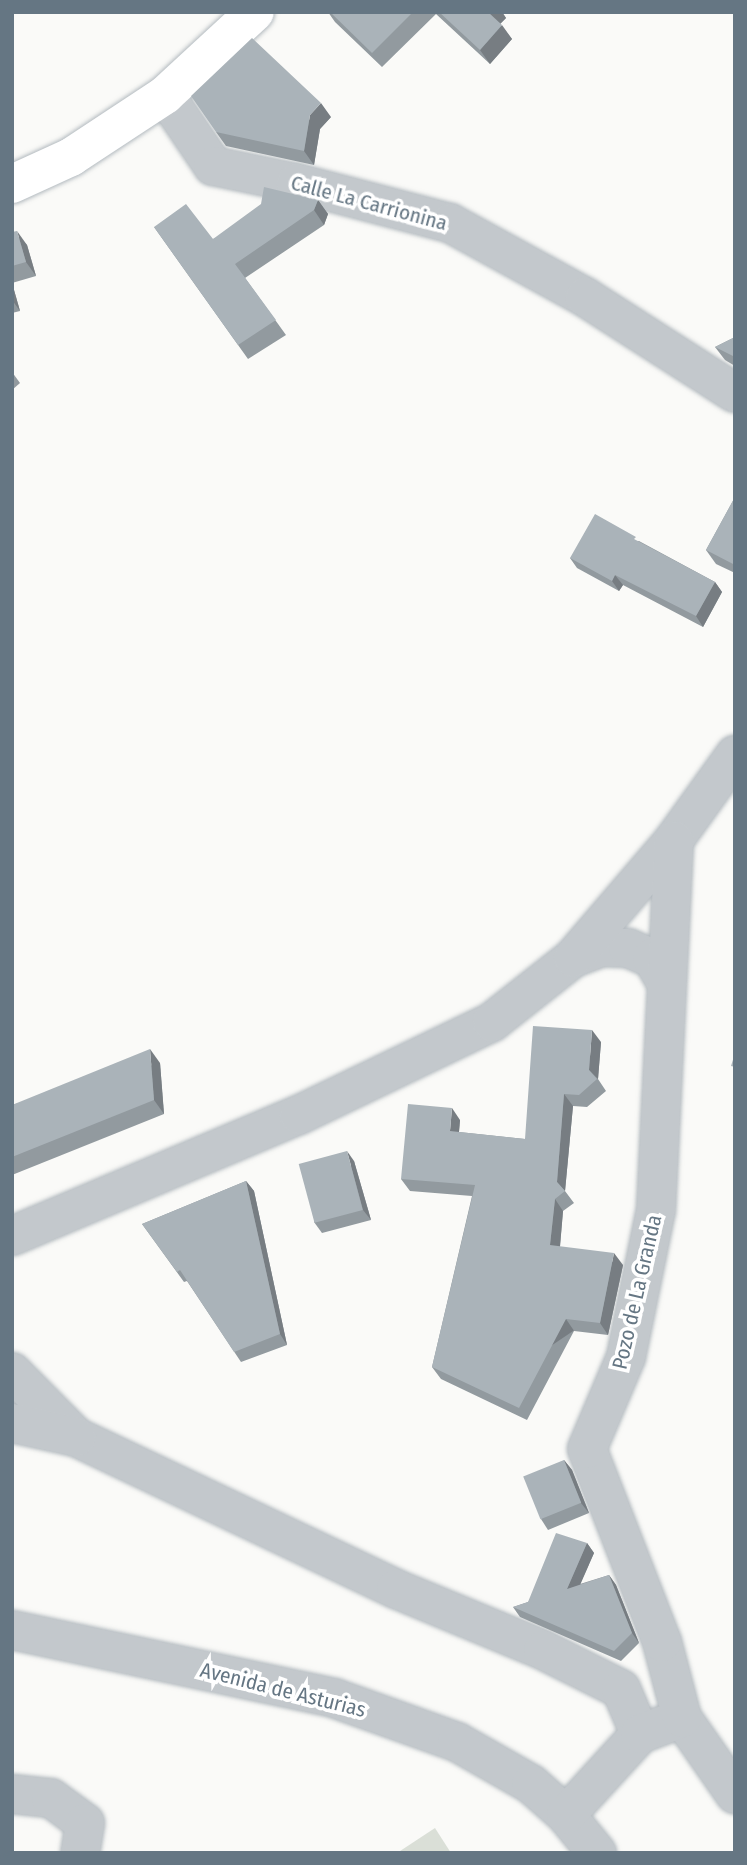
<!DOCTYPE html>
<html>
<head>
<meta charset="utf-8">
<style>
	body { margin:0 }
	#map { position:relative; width:747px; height:1865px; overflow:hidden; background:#fafaf8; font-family:"Fira Sans Condensed",sans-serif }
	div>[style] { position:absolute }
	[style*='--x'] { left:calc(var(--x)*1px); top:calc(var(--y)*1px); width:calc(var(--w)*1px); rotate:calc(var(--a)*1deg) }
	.green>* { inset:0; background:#dadfd7 }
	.roads { filter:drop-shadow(0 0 2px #b3babf) drop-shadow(0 0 2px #b3babf) }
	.street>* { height:38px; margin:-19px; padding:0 19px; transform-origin:19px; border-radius:19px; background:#c3c8cc }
	.secondary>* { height:38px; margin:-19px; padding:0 19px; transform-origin:19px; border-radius:19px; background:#fff }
	.wall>* { inset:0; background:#929a9f }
	.shaded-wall>* { inset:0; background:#777d82; transform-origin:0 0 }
	.building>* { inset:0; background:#aab3b9; transform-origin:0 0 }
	span { translate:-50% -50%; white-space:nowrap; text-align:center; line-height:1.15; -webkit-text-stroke:7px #fff; paint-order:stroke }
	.street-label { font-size:21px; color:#657683 }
	.frame { position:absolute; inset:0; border:14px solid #657683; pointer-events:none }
</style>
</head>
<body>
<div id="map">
	<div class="green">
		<i style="clip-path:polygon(435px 1828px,451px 1853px,397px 1853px)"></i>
	</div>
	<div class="roads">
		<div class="street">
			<i style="--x:165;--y:95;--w:86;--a:55.9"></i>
			<i style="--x:213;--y:166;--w:85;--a:11.6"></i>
			<i style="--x:296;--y:183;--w:159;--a:14.6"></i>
			<i style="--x:450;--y:223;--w:154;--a:28.7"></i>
			<i style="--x:585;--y:297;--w:178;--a:32.6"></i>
			<i style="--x:573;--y:958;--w:31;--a:-21"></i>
			<i style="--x:602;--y:947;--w:26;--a:2"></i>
			<i style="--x:628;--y:948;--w:26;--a:23"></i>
			<i style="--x:652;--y:958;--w:30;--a:60"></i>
			<i style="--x:12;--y:1236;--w:311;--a:-22.9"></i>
			<i style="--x:299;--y:1115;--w:214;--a:-25.7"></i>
			<i style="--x:492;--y:1022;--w:103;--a:-38.3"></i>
			<i style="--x:573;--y:958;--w:155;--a:-49.4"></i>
			<i style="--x:674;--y:840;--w:105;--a:-54.3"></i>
			<i style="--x:12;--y:1372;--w:91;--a:45.4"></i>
			<i style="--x:76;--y:1437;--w:354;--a:25.4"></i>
			<i style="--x:396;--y:1589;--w:159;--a:22.5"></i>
			<i style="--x:543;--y:1650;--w:87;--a:26.6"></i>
			<i style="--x:621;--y:1689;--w:49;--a:67.1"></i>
			<i style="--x:12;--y:1423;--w:66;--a:12.3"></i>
			<i style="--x:12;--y:1630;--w:329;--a:11.9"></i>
			<i style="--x:334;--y:1698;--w:131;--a:19.7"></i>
			<i style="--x:457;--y:1742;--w:85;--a:29.6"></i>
			<i style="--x:531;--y:1784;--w:47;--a:41.5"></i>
			<i style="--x:566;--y:1815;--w:49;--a:50.8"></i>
			<i style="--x:682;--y:1718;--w:93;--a:55.1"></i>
			<i style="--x:12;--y:1794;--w:39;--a:6"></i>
			<i style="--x:51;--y:1798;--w:42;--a:36.3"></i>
			<i style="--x:85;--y:1823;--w:30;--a:99"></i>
			<i style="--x:566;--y:1815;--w:110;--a:-47.6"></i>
			<i style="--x:640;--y:1734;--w:45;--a:-20.9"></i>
			<i style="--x:682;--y:1718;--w:79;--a:-104.7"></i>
			<i style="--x:662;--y:1642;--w:207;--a:-111.2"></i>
			<i style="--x:587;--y:1449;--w:100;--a:-67"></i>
			<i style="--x:626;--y:1357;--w:150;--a:-78.5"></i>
			<i style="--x:656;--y:1210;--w:370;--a:-87.2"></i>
		</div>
		<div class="secondary">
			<i style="--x:12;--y:184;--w:65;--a:-24.6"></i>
			<i style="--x:71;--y:157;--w:113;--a:-33.4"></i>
			<i style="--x:165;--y:95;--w:122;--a:-42.7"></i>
		</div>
	</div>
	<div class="wall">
		<i style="clip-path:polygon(328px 12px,502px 12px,506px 18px,500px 24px,512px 39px,490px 64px,436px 14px,382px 67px,335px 22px)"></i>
		<i style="clip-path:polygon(331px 117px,320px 129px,314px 165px,226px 146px,216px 132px)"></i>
		<i style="clip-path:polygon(318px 200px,328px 214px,324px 225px,245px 278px,286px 335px,248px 359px,154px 227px,213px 239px)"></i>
		<i style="clip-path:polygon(12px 232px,27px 245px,36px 276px,12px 283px)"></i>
		<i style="clip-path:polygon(12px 283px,20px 311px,12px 313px)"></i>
		<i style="clip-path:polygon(735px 337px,735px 366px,725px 360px,715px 347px)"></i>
		<i style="clip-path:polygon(12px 372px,20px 383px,12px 390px)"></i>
		<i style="clip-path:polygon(735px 497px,735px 573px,716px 564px,706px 550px)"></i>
		<i style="clip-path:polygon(639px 541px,715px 582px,722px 592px,703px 627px,623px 585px,619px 591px,577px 568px,570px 558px)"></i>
		<i style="clip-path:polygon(601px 1042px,598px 1079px,606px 1091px,587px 1107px,573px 1106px,565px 1191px,574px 1203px,563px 1211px,560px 1247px,623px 1265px,608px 1335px,574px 1331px,527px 1420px,441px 1379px,432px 1367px,472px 1196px,410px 1191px,401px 1179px,460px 1120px,459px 1132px,525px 1139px)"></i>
		<i style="clip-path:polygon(160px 1063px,164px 1114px,12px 1175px,12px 1105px)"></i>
		<i style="clip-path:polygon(354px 1161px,371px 1220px,322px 1233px,314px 1222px)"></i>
		<i style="clip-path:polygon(246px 1181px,254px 1191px,287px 1345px,241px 1362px,187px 1281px,184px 1282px,142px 1224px)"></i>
		<i style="clip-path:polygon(564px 1460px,572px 1470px,589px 1513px,548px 1530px,541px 1519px)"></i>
		<i style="clip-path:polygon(587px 1543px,594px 1553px,580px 1584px,609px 1575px,616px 1585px,639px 1643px,621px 1661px,520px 1617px,513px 1607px,528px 1602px)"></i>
	</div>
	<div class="shaded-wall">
		<i style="clip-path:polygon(488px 12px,502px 12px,506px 18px,497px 27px)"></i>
		<i style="clip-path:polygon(502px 25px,512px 39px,490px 64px,480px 50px)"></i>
		<i style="clip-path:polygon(321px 103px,331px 117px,320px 129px,314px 165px,304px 151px,310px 115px)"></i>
		<i style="clip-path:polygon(318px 200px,328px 214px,324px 225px,314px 210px)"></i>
		<i style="clip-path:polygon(17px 231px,27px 245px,36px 276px,26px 262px)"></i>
		<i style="clip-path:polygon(12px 283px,20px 311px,12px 300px)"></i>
		<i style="clip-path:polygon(615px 575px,623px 585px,619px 591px,612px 581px)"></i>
		<i style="clip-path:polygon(715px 582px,722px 592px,703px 627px,696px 616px)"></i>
		<i style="clip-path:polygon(592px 1030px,601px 1042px,598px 1079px,589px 1070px)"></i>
		<i style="clip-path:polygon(150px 1049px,160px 1063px,164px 1114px,154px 1100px)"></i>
		<i style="clip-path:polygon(564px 1094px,573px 1106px,565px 1191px,557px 1182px)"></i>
		<i style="clip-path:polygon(452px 1108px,460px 1120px,458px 1143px,450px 1131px)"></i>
		<i style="clip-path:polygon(347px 1151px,354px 1161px,371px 1220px,363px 1210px)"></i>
		<i style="clip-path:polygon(246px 1181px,254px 1191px,287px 1345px,280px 1334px)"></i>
		<i style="clip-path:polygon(555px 1199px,563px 1211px,559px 1257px,550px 1245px)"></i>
		<i style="clip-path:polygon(614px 1253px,623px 1265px,608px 1335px,600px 1323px)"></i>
		<i style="left:566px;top:1319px;width:14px;height:101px;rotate:56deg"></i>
		<i style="clip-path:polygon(564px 1460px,572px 1470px,589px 1513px,581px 1503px)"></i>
		<i style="clip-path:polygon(587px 1543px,594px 1553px,574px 1599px,567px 1589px)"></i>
		<i style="clip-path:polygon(609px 1575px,616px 1585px,639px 1643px,632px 1633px)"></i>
	</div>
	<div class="building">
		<i style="clip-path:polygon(330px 12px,413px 12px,372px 53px)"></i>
		<i style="clip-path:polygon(439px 12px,488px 12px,502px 25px,480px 50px)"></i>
		<i style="clip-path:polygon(252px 38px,321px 103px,310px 115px,304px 151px,216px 132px,191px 96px)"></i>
		<i style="clip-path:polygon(264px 187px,318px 200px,314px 210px,235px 264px,276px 320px,238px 345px,154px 227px,186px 204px,213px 239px,261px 204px)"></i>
		<i style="clip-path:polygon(17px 231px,26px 262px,12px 266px,12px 232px)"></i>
		<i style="clip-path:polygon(735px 337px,735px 357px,715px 347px)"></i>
		<i style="clip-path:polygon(735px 497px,735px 565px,706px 550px)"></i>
		<i style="clip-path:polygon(595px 514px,636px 537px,634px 539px,715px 582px,696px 616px,615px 575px,612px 581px,570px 558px)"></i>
		<i style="clip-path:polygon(533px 1026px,592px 1030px,589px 1070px,597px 1079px,579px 1095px,564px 1094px,557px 1182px,565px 1191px,555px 1199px,550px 1245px,614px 1253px,600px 1323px,566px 1319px,519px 1408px,432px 1367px,475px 1185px,401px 1179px,408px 1104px,452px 1108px,450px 1131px,525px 1139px)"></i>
		<i style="clip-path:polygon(150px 1049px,154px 1100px,12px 1157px,12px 1105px)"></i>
		<i style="clip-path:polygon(735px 1053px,735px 1067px,731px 1066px)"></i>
		<i style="left:347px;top:1151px;width:61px;height:50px;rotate:75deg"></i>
		<i style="clip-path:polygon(246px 1181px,280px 1334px,234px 1352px,180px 1270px,177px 1272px,142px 1224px)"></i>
		<i style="left:564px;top:1460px;width:46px;height:44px;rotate:68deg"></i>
		<i style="clip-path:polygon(556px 1533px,587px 1543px,567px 1589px,609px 1575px,632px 1633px,614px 1651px,513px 1607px,528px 1602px)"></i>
	</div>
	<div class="street-label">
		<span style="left:369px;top:203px;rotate:15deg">Calle La Carrionina</span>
		<span style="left:637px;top:1292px;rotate:-77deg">Pozo de La Granda</span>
		<span style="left:283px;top:1690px;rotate:14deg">Avenida de Asturias</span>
	</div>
	<div class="frame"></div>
</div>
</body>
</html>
